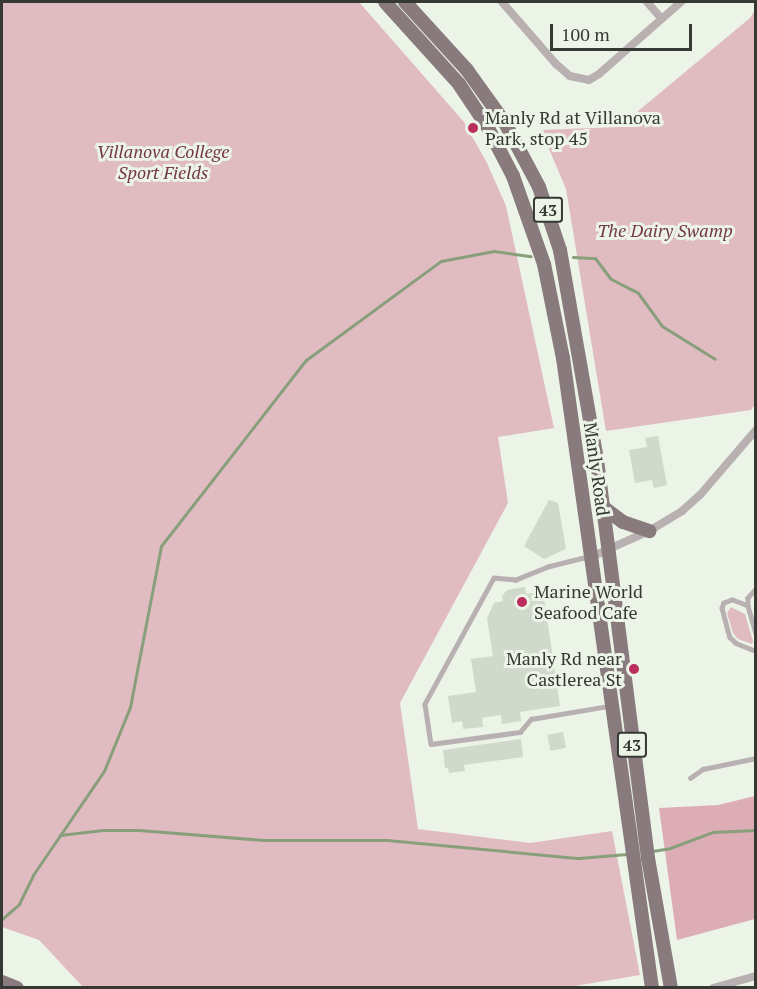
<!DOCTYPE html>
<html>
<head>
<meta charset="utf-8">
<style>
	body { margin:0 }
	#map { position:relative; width:757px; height:989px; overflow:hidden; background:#ebf4e6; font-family:"PT Serif",serif }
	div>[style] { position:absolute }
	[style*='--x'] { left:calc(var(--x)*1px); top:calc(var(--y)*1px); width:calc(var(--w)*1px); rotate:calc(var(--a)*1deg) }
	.green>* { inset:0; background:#e1bbc2 }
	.forest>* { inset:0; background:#ddadb6 }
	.stream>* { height:3px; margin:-1.5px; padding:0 1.5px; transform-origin:1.5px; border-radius:1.5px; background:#899f7b }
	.building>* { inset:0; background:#d0d9cb; transform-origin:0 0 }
	.lane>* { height:4.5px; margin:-2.25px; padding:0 2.25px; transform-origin:2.25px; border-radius:2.25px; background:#b8b0b1 }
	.street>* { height:8px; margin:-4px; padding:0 4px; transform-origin:4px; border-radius:4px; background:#b8b0b1 }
	.primary>* { height:14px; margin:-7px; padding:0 7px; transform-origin:7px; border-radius:7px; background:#887a7d }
	.dots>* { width:16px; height:16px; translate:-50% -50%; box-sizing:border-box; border:3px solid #ebf4e6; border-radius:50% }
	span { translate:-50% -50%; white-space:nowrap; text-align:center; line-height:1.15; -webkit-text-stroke:6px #ebf4e6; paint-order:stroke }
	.shield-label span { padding:2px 4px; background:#ebf4e6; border:2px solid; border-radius:4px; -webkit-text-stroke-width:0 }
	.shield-label { font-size:16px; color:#353833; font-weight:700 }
	.poi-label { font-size:18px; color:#353833 }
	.left { translate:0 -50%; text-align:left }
	.right { translate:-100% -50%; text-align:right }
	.park-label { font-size:18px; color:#743746; font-style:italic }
	.street-label { font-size:18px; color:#353833 }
	.frame { position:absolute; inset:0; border:3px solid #353833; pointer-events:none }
	.scale { position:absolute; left:550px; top:24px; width:142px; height:27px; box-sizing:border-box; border:3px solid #353833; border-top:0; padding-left:8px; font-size:18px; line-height:21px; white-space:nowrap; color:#353833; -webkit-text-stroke:4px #ebf4e6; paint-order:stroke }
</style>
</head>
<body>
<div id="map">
	<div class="green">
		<i style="clip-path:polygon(2px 2px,359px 2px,464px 122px,487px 163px,506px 206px,554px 428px,498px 437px,508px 503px,400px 703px,418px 829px,530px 843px,612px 831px,640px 975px,563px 988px,83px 987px,39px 940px,2px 927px)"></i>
		<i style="clip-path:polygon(755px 10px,755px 404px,751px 410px,606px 431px,566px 189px,541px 130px,619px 127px,750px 18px)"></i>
		<i style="clip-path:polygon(731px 607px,745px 614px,753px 641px,752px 644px,738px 639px,733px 633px,727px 613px)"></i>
	</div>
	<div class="forest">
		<i style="clip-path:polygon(755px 796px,755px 919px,677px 940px,659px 808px,718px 805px)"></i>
	</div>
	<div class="stream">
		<i style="--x:573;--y:257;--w:22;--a:3"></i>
		<i style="--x:595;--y:258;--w:26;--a:53"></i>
		<i style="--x:611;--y:279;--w:30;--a:27"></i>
		<i style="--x:638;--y:293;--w:41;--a:54"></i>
		<i style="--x:662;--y:326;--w:62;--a:31.9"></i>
		<i style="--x:60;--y:835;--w:43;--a:-6.6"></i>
		<i style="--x:103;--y:830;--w:36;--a:0"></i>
		<i style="--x:139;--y:830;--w:123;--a:4.6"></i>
		<i style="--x:262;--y:840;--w:125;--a:0"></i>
		<i style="--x:387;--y:840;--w:193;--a:5.4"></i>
		<i style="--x:579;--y:858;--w:48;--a:-4.8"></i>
		<i style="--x:652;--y:851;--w:18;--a:-9"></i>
		<i style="--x:670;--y:848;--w:46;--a:-20.4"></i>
		<i style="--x:713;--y:832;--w:43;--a:-2.7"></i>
		<i style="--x:2;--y:919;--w:23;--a:-41"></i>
		<i style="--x:19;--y:904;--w:32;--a:-64"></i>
		<i style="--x:33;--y:875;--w:126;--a:-55.7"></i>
		<i style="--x:104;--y:771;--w:69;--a:-67.9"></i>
		<i style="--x:130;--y:707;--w:164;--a:-79.1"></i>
		<i style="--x:161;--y:546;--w:236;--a:-52.1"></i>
		<i style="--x:306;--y:360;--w:167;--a:-36.3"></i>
		<i style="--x:441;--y:261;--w:54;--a:-10.7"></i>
		<i style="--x:494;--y:251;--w:37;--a:8"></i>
	</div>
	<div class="building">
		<i style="clip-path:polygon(658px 436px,667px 485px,654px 488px,652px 480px,635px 483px,629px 450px,647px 447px,645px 438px)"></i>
		<i style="clip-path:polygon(549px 500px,558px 503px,566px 549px,544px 559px,524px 546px)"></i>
		<i style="clip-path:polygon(525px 587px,526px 594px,543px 591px,560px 706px,520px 712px,521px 721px,502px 724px,501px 715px,482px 718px,483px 727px,463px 729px,462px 721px,452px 723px,448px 696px,476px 692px,471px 659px,493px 656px,487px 618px,494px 603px,503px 601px,502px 596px,507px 590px)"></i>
		<i style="left:563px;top:732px;width:16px;height:16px;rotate:79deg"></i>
		<i style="clip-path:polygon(521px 739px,523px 757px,464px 765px,465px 771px,449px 773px,448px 768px,445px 768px,443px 750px)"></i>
	</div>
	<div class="lane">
		<i style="--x:588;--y:557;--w:41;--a:166"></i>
		<i style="--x:548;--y:567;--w:35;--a:158"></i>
		<i style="--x:516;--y:580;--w:22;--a:-175"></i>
		<i style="--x:494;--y:578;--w:144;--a:118.7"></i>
		<i style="--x:425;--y:704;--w:40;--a:81.5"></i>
		<i style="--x:431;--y:744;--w:90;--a:-7.7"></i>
		<i style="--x:520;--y:732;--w:17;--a:-50"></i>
		<i style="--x:531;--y:719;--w:79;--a:-9.5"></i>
		<i style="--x:756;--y:589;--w:12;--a:132"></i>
		<i style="--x:748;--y:598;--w:8;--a:90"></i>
		<i style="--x:748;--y:606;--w:29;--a:74"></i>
		<i style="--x:748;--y:606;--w:17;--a:-159"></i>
		<i style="--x:732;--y:600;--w:9;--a:159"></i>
		<i style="--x:724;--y:603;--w:5;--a:112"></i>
		<i style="--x:722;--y:608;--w:30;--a:75"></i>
		<i style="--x:730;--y:637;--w:8;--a:45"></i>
		<i style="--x:736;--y:643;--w:22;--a:22"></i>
		<i style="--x:690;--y:778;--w:16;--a:-35"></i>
		<i style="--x:703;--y:769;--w:54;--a:-11.7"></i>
	</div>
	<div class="street">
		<i style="--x:502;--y:2;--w:82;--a:48.9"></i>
		<i style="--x:556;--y:64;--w:18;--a:41"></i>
		<i style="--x:570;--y:76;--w:19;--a:12"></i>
		<i style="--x:589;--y:80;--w:12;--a:-31"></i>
		<i style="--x:599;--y:74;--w:109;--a:-41.3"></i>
		<i style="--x:647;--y:2;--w:21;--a:49"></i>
		<i style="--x:591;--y:557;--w:64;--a:-24.1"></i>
		<i style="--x:649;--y:531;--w:39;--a:-31"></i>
		<i style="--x:682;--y:511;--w:24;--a:-42"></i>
		<i style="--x:700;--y:495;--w:86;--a:-49.3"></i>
		<i style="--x:713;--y:988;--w:45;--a:-15.6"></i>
	</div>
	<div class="primary">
		<i style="--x:385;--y:2;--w:110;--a:47.9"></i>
		<i style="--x:459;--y:84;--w:50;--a:56.3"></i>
		<i style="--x:487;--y:126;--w:56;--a:62.5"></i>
		<i style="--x:513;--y:176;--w:93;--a:70.6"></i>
		<i style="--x:544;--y:264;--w:96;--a:78.6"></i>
		<i style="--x:563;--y:358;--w:636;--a:81.96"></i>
		<i style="--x:405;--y:2;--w:92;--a:47.6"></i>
		<i style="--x:467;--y:70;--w:65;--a:54.4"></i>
		<i style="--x:505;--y:123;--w:72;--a:62"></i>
		<i style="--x:539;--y:187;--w:66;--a:71.6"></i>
		<i style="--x:560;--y:250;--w:213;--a:80"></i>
		<i style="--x:597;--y:460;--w:401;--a:82.7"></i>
		<i style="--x:648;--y:858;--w:132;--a:80"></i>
		<i style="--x:603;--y:507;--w:25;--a:37"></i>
		<i style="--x:623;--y:522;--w:28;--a:19"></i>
		<i style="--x:2;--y:982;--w:16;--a:22"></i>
	</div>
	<div class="dots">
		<i style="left:473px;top:128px;background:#bb2d5d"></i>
		<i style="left:522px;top:602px;background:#bb2d5d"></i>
		<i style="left:634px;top:669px;background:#bb2d5d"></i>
	</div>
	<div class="shield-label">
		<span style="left:548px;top:210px">43</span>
		<span style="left:632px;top:745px">43</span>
	</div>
	<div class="poi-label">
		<span class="left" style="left:485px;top:128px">Manly Rd at Villanova<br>Park, stop 45</span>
		<span class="left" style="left:534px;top:602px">Marine World<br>Seafood Cafe</span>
		<span class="right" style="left:622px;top:669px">Manly Rd near<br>Castlerea St</span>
	</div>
	<div class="park-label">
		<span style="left:163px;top:162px">Villanova College<br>Sport Fields</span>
		<span style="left:665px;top:230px">The Dairy Swamp</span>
	</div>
	<div class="street-label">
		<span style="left:597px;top:469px;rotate:82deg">Manly Road</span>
	</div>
	<div class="frame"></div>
	<div class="scale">100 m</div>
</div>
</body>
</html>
